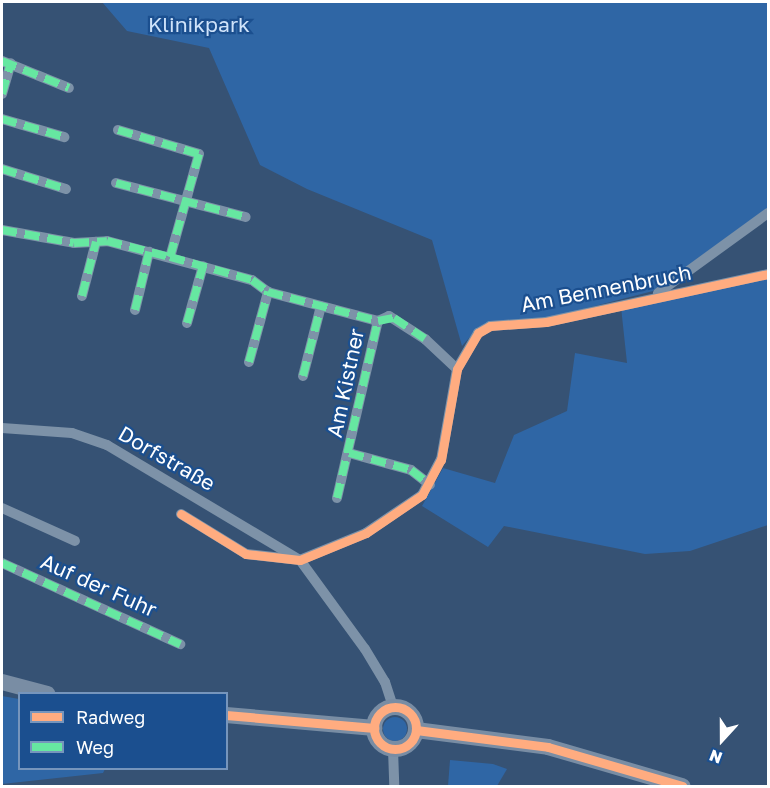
<!DOCTYPE html>
<html>
<head>
<meta charset="utf-8">
<style>
	body { margin:0 }
	#map { position:relative; width:770px; height:788px; overflow:hidden; background:#365274; font-family:"Golos Text",sans-serif }
	div>[style] { position:absolute }
	[style*='--x'] { left:calc(var(--x)*1px); top:calc(var(--y)*1px); width:calc(var(--w)*1px); rotate:calc(var(--a)*1deg) }
	.green>* { inset:0; background:#2f66a5 }
	.round { border-radius:50% }
	.street>* { height:10px; margin:-5px; padding:0 5px; transform-origin:5px; border-radius:5px; background:#7d92a8 }
	.secondary>* { height:16px; margin:-8px; padding:0 8px; transform-origin:8px; border-radius:8px; background:#798da4 }
	.secondary>.ring { margin:-8px; padding:0; box-sizing:content-box; background:none; border:16px solid #798da4; border-radius:50% }
	.quiet>* { height:8px; margin-top:-4px; transform-origin:0; background:repeating-linear-gradient(90deg,#66e7a1 0 15px,transparent 0 23px) }
	.cycleway>* { height:9px; margin:-4.5px; padding:0 4.5px; transform-origin:4.5px; border-radius:4.5px; background:#ffac80 }
	.cycleway>.ring { margin:-4.5px; padding:0; box-sizing:content-box; background:none; border:9px solid #ffac80; border-radius:50% }
	span { translate:-50% -50%; white-space:nowrap; text-align:center; line-height:1.15; -webkit-text-stroke:4.5px #1b4f8f; paint-order:stroke }
	.park-label { font-size:21px; color:#cfe3fa }
	.street-label { font-size:21px; color:#fff }
	.frame { position:absolute; inset:0; border:3px solid #fff; pointer-events:none }
	.legend { position:absolute; left:18px; top:692px; width:210px; height:78px; box-sizing:border-box; background:#1b4f8f; border:2px solid #7695bc; margin:0; padding:8px 10px; list-style:none; font-size:18px; color:#fff }
	.legend li { display:flex; align-items:center; gap:12px; height:30px }
	.legend b { width:30px; border:2px solid #7695bc }
	.north { position:absolute; left:692px; top:710px; width:60px; height:60px; -webkit-text-stroke:4px #1b4f8f; paint-order:stroke; rotate:201deg; font-size:16px; font-weight:700; line-height:24px; text-align:center; color:#fff }
	.north::after { content:''; display:block; margin:auto; width:21px; height:27px; background:#fff; clip-path:polygon(50% 0,100% 100%,50% 72%,0 100%) }
</style>
</head>
<body>
<div id="map">
	<div class="green">
		<i style="clip-path:polygon(102px 2px,768px 2px,768px 208px,653px 291px,545px 319px,476px 330px,462px 346px,432px 240px,307px 189px,260px 165px,209px 48px,127px 31px)"></i>
		<i style="clip-path:polygon(768px 278px,768px 525px,690px 551px,645px 554px,504px 526px,488px 547px,422px 506px,443px 468px,495px 483px,514px 435px,567px 411px,575px 353px,627px 363px,621px 307px)"></i>
		<i style="clip-path:polygon(2px 696px,19px 699px,20px 768px,105px 769px,103px 773px,2px 784px)"></i>
		<i class="round" style="left:383px;top:717px;width:24px;height:24px"></i>
		<i style="clip-path:polygon(450px 760px,493px 764px,507px 769px,497px 786px,448px 786px)"></i>
	</div>
	<div class="street">
		<i style="--x:2;--y:61;--w:72;--a:21.9"></i>
		<i style="--x:2;--y:94;--w:32;--a:-74"></i>
		<i style="--x:2;--y:119;--w:65;--a:16.2"></i>
		<i style="--x:118;--y:130;--w:84;--a:16.5"></i>
		<i style="--x:199;--y:154;--w:107;--a:105.7"></i>
		<i style="--x:2;--y:169;--w:67;--a:17.4"></i>
		<i style="--x:116;--y:183;--w:134;--a:14.7"></i>
		<i style="--x:2;--y:230;--w:73;--a:10.2"></i>
		<i style="--x:74;--y:243;--w:33;--a:-3"></i>
		<i style="--x:107;--y:241;--w:150;--a:15.1"></i>
		<i style="--x:252;--y:280;--w:20;--a:37"></i>
		<i style="--x:268;--y:292;--w:114;--a:14.8"></i>
		<i style="--x:378;--y:321;--w:12;--a:-24"></i>
		<i style="--x:389;--y:316;--w:43;--a:32.6"></i>
		<i style="--x:425;--y:339;--w:44;--a:43.2"></i>
		<i style="--x:658;--y:293;--w:136;--a:-36"></i>
		<i style="--x:82;--y:296;--w:56;--a:-75.5"></i>
		<i style="--x:135;--y:310;--w:60;--a:-76.4"></i>
		<i style="--x:187;--y:323;--w:59;--a:-74.3"></i>
		<i style="--x:249;--y:362;--w:73;--a:-74.8"></i>
		<i style="--x:303;--y:376;--w:72;--a:-75.6"></i>
		<i style="--x:2;--y:428;--w:70;--a:4.1"></i>
		<i style="--x:72;--y:433;--w:37;--a:19"></i>
		<i style="--x:107;--y:445;--w:225;--a:30.8"></i>
		<i style="--x:300;--y:560;--w:110;--a:53.9"></i>
		<i style="--x:365;--y:649;--w:39;--a:59"></i>
		<i style="--x:385;--y:682;--w:26;--a:72"></i>
		<i style="--x:349;--y:453;--w:64;--a:15.3"></i>
		<i style="--x:411;--y:470;--w:24;--a:38"></i>
		<i style="--x:337;--y:498;--w:182;--a:-77"></i>
		<i style="--x:2;--y:508;--w:80;--a:24.3"></i>
		<i style="--x:181;--y:514;--w:76;--a:31.6"></i>
		<i style="--x:246;--y:554;--w:54;--a:6.3"></i>
		<i style="--x:300;--y:560;--w:71;--a:-22.2"></i>
		<i style="--x:366;--y:533;--w:68;--a:-34.2"></i>
		<i style="--x:422;--y:495;--w:40;--a:-62"></i>
		<i style="--x:441;--y:460;--w:92;--a:-80"></i>
		<i style="--x:457;--y:369;--w:42;--a:-59.7"></i>
		<i style="--x:478;--y:333;--w:14;--a:-30"></i>
		<i style="--x:490;--y:326;--w:56;--a:-4.1"></i>
		<i style="--x:546;--y:322;--w:227;--a:-12.2"></i>
		<i style="--x:2;--y:563;--w:196;--a:24.5"></i>
		<i style="--x:393;--y:749;--w:37;--a:88"></i>
	</div>
	<div class="secondary">
		<i style="--x:2;--y:682;--w:47;--a:14.9"></i>
		<i class="ring" style="left:374px;top:707px;width:26px;height:26px"></i>
		<i style="--x:226;--y:715;--w:149;--a:5"></i>
		<i style="--x:416;--y:730;--w:133;--a:7.3"></i>
		<i style="--x:548;--y:747;--w:140;--a:16.2"></i>
	</div>
	<div class="quiet">
		<i style="--x:2;--y:61;--w:72;--a:21.9"></i>
		<i style="--x:2;--y:94;--w:32;--a:-74"></i>
		<i style="--x:2;--y:119;--w:65;--a:16.2"></i>
		<i style="--x:118;--y:130;--w:84;--a:16.5"></i>
		<i style="--x:199;--y:154;--w:107;--a:105.7"></i>
		<i style="--x:2;--y:169;--w:67;--a:17.4"></i>
		<i style="--x:116;--y:183;--w:134;--a:14.7"></i>
		<i style="--x:2;--y:230;--w:73;--a:10.2"></i>
		<i style="--x:74;--y:243;--w:33;--a:-3"></i>
		<i style="--x:107;--y:241;--w:65;--a:14.3"></i>
		<i style="--x:170;--y:257;--w:85;--a:15.7"></i>
		<i style="--x:252;--y:280;--w:20;--a:37"></i>
		<i style="--x:268;--y:292;--w:114;--a:14.8"></i>
		<i style="--x:378;--y:321;--w:16;--a:-11"></i>
		<i style="--x:394;--y:318;--w:37;--a:34"></i>
		<i style="--x:82;--y:296;--w:56;--a:-75.5"></i>
		<i style="--x:135;--y:310;--w:60;--a:-76.4"></i>
		<i style="--x:187;--y:323;--w:59;--a:-74.3"></i>
		<i style="--x:249;--y:362;--w:73;--a:-74.8"></i>
		<i style="--x:303;--y:376;--w:72;--a:-75.6"></i>
		<i style="--x:349;--y:453;--w:64;--a:15.3"></i>
		<i style="--x:411;--y:470;--w:24;--a:38"></i>
		<i style="--x:337;--y:498;--w:182;--a:-77"></i>
		<i style="--x:2;--y:563;--w:196;--a:24.5"></i>
	</div>
	<div class="cycleway">
		<i style="--x:181;--y:514;--w:76;--a:31.6"></i>
		<i style="--x:246;--y:554;--w:54;--a:6.3"></i>
		<i style="--x:300;--y:560;--w:71;--a:-22.2"></i>
		<i style="--x:366;--y:533;--w:68;--a:-34.2"></i>
		<i style="--x:422;--y:495;--w:40;--a:-62"></i>
		<i style="--x:441;--y:460;--w:92;--a:-80"></i>
		<i style="--x:457;--y:369;--w:42;--a:-59.7"></i>
		<i style="--x:478;--y:333;--w:14;--a:-30"></i>
		<i style="--x:490;--y:326;--w:56;--a:-4.1"></i>
		<i style="--x:546;--y:322;--w:227;--a:-12.2"></i>
		<i class="ring" style="left:374px;top:707px;width:33px;height:33px"></i>
		<i style="--x:226;--y:715;--w:149;--a:5"></i>
		<i style="--x:416;--y:730;--w:133;--a:7.3"></i>
		<i style="--x:548;--y:747;--w:140;--a:16.2"></i>
	</div>
	<div class="park-label">
		<span style="left:199px;top:24px">Klinikpark</span>
	</div>
	<div class="street-label">
		<span style="left:606px;top:288px;rotate:-11deg">Am Bennenbruch</span>
		<span style="left:345px;top:383px;rotate:-78deg">Am Kistner</span>
		<span style="left:167px;top:458px;rotate:30deg">Dorfstraße</span>
		<span style="left:99px;top:585px;rotate:24deg">Auf der Fuhr</span>
	</div>
	<div class="frame"></div>
	<ul class="legend">
	<li><b style="height:8px;background:#ffac80"></b>Radweg</li>
	<li><b style="height:8px;background:#66e7a1"></b>Weg</li>
	</ul>
	<div class="north">N</div>
</div>
</body>
</html>
